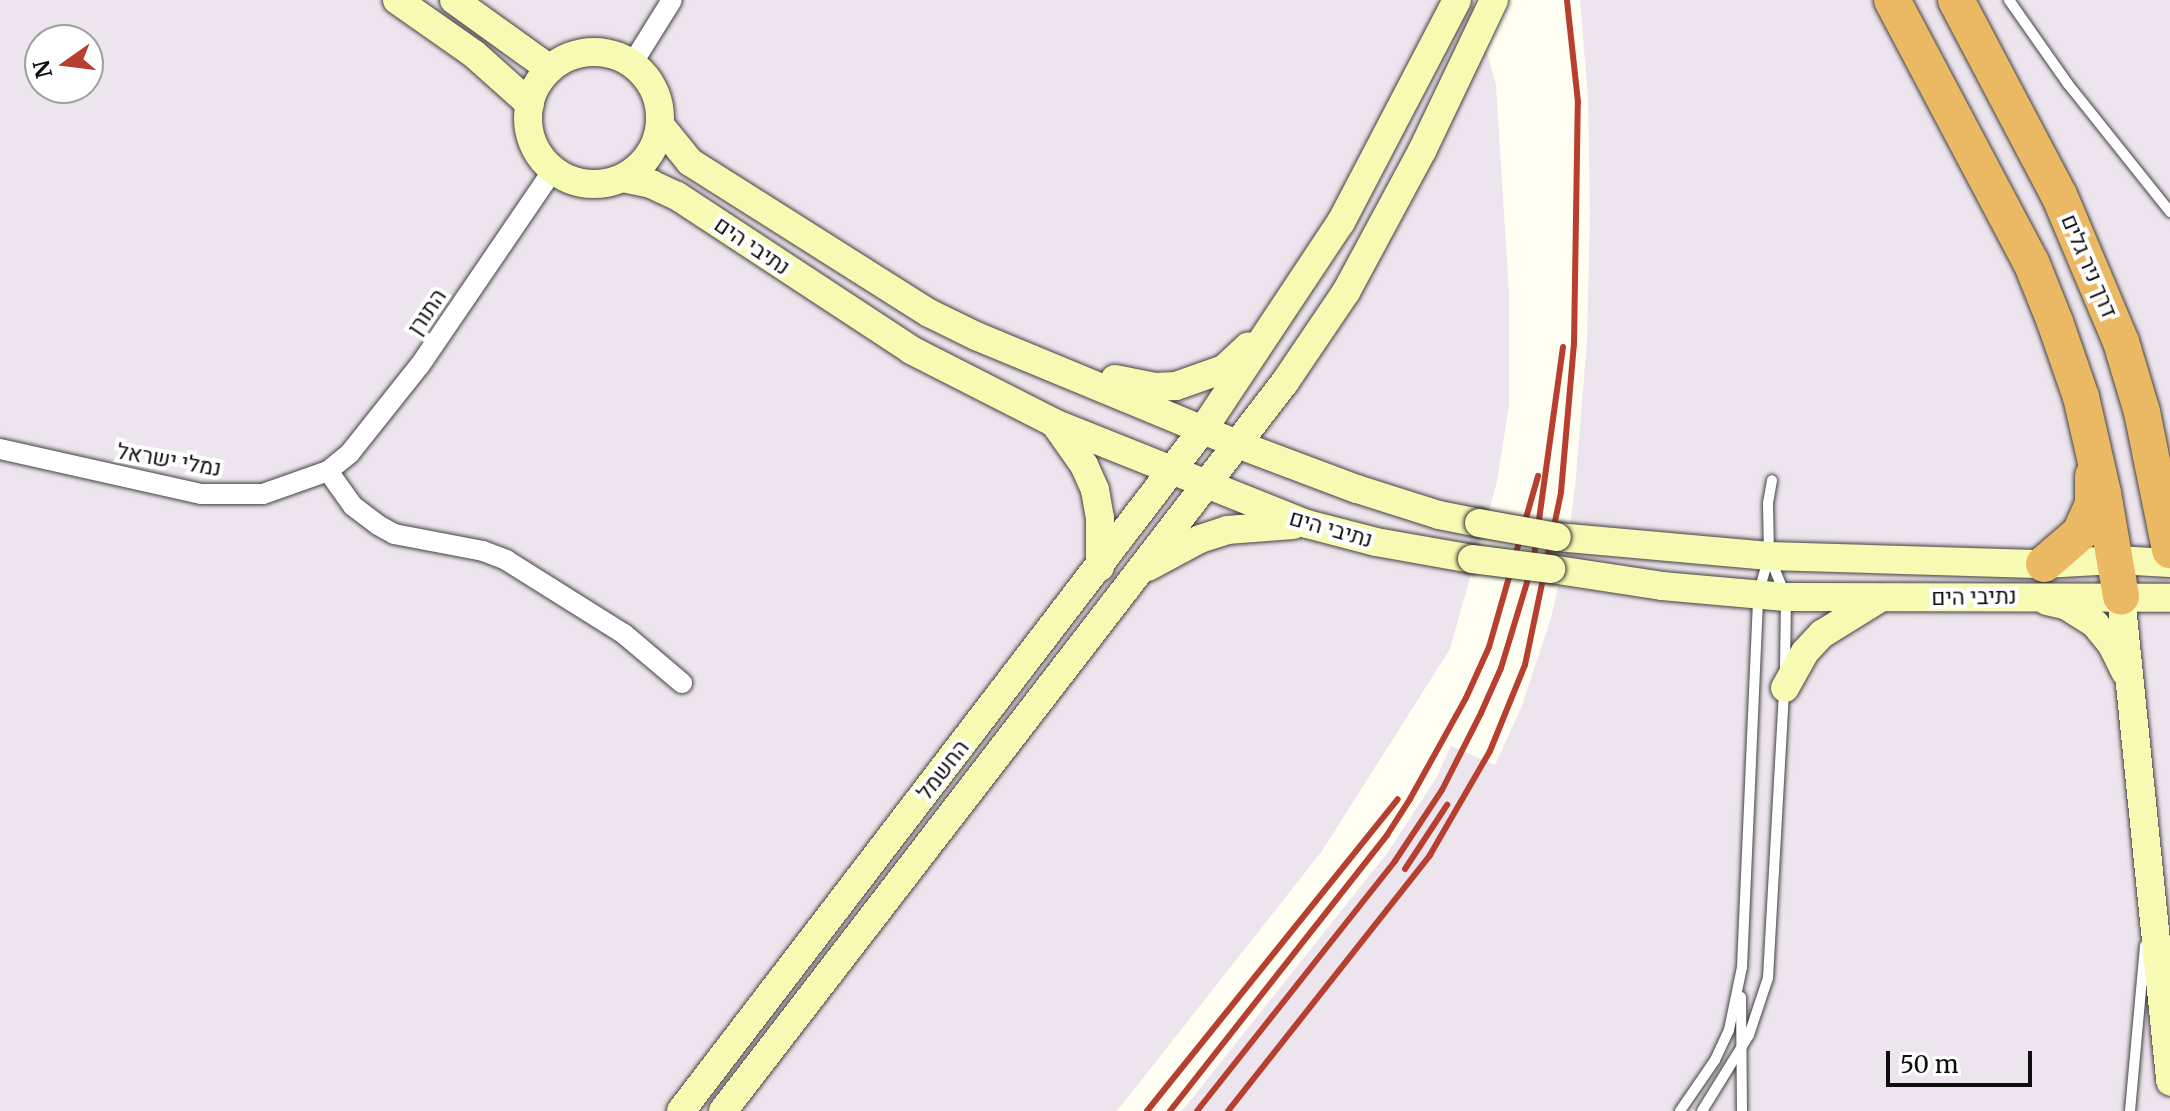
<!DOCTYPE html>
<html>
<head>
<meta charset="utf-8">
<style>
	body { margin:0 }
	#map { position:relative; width:2170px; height:1111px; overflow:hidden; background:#fefef3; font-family:Merriweather,Heebo,serif }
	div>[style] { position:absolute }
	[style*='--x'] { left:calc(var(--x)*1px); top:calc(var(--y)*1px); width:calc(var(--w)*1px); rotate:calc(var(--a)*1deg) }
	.industrial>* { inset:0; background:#ede5ed }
	.roads { filter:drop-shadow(0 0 2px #424242) drop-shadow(0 0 2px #424242) }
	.lane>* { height:10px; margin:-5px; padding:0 5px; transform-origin:5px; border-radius:5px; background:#fff }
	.street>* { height:20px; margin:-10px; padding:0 10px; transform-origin:10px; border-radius:10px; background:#fff }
	.secondary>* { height:28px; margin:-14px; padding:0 14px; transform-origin:14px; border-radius:14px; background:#f6fab2 }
	.secondary>.ring { margin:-14px; padding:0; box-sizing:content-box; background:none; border:28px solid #f6fab2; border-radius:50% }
	.highway>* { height:36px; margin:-18px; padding:0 18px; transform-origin:18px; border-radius:18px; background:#ebb864 }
	.rail>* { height:6px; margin:-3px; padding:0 3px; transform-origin:3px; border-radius:3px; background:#b73f30 }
	.bridges { filter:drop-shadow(0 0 2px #313131) drop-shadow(0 0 2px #313131) }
	.secondary-bridge>* { height:28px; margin:-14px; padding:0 14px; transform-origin:14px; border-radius:14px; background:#f6fab2 }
	span { translate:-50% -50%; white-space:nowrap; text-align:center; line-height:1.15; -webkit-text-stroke:8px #fff; paint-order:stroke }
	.street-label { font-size:22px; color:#0f0f0f }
	.north { position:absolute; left:24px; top:24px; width:80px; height:80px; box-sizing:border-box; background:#fff; border:2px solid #9f9f9f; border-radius:50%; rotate:256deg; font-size:22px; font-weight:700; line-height:32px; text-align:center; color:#0f0f0f }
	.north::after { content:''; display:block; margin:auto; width:28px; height:36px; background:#b73f30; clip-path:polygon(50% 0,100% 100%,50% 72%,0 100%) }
	.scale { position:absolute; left:1886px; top:1051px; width:146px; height:36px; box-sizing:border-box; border:4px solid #0f0f0f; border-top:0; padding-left:10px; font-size:24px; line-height:28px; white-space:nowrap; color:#0f0f0f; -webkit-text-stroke:6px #fff; paint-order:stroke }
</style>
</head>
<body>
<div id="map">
	<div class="industrial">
		<i style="clip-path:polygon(evenodd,0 0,1473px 0,1496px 85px,1509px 292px,1509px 405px,1497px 482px,1450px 649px,1322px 851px,1117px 1111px,0 1111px,0 0,40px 40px,88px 40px,88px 88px,40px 88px,40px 40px)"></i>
		<i style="clip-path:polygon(1580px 0,2170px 0,2170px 1111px,1182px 1111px,1388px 852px,1436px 778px,1451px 746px,1495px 765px,1521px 708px,1551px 618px,1567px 549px,1575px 487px,1587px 341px,1590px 211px,1588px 98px)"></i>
	</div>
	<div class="roads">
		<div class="lane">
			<i style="--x:2009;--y:0;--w:103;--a:54.9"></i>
			<i style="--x:2068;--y:84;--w:164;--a:51.4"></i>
			<i style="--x:1770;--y:558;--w:42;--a:67.7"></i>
			<i style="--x:1786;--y:597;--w:74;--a:90.8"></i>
			<i style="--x:1741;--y:997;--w:114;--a:89.5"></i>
			<i style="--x:1680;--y:1111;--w:62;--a:-55.5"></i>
			<i style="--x:1715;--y:1060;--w:33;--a:-65"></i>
			<i style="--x:1729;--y:1030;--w:64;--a:-78.3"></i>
			<i style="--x:1742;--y:967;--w:372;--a:-87.5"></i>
			<i style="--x:1758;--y:595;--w:41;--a:-74.2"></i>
			<i style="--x:1769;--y:556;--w:53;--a:-91.1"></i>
			<i style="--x:1768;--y:503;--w:23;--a:-80"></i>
			<i style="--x:1702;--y:1111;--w:89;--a:-58.3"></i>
			<i style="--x:1749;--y:1035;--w:60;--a:-71.6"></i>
			<i style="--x:1768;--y:978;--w:287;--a:-86.8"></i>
			<i style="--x:2130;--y:1111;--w:166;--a:-84.8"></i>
		</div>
		<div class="street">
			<i style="--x:632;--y:64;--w:75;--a:-58"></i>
			<i style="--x:0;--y:449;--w:206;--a:12.6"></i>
			<i style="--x:201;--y:494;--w:62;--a:0"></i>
			<i style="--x:263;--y:494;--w:69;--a:-19.5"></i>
			<i style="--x:328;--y:471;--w:28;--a:-39"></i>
			<i style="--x:350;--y:453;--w:112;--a:-51.5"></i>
			<i style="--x:420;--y:365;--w:236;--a:-55.7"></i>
			<i style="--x:328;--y:471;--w:43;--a:54.5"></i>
			<i style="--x:353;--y:506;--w:31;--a:37"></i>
			<i style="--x:378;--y:525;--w:18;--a:29"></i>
			<i style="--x:394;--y:534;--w:91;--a:10.8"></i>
			<i style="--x:483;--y:551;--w:25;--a:21"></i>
			<i style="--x:506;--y:560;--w:139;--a:32.1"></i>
			<i style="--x:624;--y:634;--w:76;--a:40.2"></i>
		</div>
		<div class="secondary">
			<i style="--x:397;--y:0;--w:94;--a:35"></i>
			<i style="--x:474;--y:54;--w:75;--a:41.8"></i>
			<i style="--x:454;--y:0;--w:118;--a:35.7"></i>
			<i class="ring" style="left:528px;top:52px;width:104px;height:104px"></i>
			<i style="--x:660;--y:125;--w:48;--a:51"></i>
			<i style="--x:690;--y:162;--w:283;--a:32.3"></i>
			<i style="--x:929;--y:313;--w:52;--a:26.1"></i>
			<i style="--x:976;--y:336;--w:282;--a:22.5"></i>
			<i style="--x:1237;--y:444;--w:128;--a:20.6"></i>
			<i style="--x:1357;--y:489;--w:86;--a:17.6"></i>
			<i style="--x:1439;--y:515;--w:41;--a:11.3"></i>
			<i style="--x:623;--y:178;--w:29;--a:12"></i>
			<i style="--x:651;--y:184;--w:29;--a:25"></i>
			<i style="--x:677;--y:196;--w:280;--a:33.3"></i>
			<i style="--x:911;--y:350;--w:161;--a:27"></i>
			<i style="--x:1054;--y:423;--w:272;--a:21.8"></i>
			<i style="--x:1307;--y:524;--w:71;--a:14.6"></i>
			<i style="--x:1376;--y:542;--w:97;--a:10"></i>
			<i style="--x:1115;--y:379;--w:41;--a:11.3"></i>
			<i style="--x:1155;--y:387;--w:21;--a:-3"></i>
			<i style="--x:1176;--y:386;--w:51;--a:-19.5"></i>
			<i style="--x:1224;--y:369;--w:33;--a:-43"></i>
			<i style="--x:1055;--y:424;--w:50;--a:54.7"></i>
			<i style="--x:1084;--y:465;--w:27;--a:66"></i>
			<i style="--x:1095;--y:490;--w:28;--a:80"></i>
			<i style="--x:1100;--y:518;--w:49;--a:90"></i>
			<i style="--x:1557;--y:537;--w:213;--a:5.1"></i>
			<i style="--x:1769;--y:556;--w:275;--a:1.7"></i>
			<i style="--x:2044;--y:564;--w:72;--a:-3.2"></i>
			<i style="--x:2116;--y:560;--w:54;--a:3.2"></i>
			<i style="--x:1148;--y:567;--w:59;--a:-28.3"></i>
			<i style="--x:1200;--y:539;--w:28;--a:-18"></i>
			<i style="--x:1227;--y:530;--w:66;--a:-4.3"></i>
			<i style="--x:1551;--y:569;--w:112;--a:8.7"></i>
			<i style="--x:1662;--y:586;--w:124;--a:5.1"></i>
			<i style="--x:1786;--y:597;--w:384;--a:0.1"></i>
			<i style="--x:2121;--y:596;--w:488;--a:84.2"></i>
			<i style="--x:2047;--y:601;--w:18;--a:13"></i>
			<i style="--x:2065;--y:605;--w:36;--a:32"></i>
			<i style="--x:2095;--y:624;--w:27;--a:51"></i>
			<i style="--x:2112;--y:645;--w:30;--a:64"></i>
			<i style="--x:1785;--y:688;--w:41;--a:-60.9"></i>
			<i style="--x:1805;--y:652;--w:25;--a:-47"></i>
			<i style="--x:1822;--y:634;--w:65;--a:-31.7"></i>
			<i style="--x:681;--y:1111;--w:860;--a:-52.56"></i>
			<i style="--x:1204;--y:428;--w:247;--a:-56.4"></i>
			<i style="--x:1341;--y:222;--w:250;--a:-62.4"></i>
			<i style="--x:723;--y:1111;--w:920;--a:-52.37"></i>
			<i style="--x:1285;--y:382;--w:109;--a:-55.9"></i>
			<i style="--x:1346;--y:292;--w:160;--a:-61.7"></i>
			<i style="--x:1422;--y:151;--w:167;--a:-64.5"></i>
		</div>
		<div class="highway">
			<i style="--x:1892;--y:0;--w:297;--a:62.1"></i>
			<i style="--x:2031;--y:262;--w:65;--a:68.2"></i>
			<i style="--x:2055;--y:322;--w:79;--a:70.9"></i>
			<i style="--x:2081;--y:397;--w:98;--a:77.1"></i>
			<i style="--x:2103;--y:493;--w:105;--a:80.1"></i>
			<i style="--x:1956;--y:0;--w:221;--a:62.2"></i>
			<i style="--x:2059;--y:195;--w:160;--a:67.1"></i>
			<i style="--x:2121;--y:342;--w:73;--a:73.3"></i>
			<i style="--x:2142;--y:412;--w:141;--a:78.5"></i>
			<i style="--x:2044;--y:564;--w:48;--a:-40.7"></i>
			<i style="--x:2080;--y:533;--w:32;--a:-66"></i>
			<i style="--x:2093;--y:504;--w:28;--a:-90"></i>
		</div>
	</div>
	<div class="rail">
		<i style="--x:1405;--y:869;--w:77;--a:-56.7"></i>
		<i style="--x:1147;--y:1111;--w:400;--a:-51.2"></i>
		<i style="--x:1170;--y:1111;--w:351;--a:-51.8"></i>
		<i style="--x:1387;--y:835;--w:43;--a:-57.4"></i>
		<i style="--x:1410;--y:799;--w:115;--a:-61"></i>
		<i style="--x:1466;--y:698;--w:56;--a:-65.7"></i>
		<i style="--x:1489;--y:647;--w:178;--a:-74"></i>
		<i style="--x:1197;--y:1111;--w:319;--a:-51.6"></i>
		<i style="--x:1395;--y:861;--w:85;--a:-56.5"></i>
		<i style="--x:1442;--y:790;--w:86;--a:-63.1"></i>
		<i style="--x:1481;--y:713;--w:49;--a:-66"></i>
		<i style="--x:1501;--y:668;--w:110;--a:-73.1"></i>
		<i style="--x:1533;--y:563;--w:218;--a:-82.1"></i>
		<i style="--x:1228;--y:1111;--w:326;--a:-51.7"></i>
		<i style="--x:1430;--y:855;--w:120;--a:-60"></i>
		<i style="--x:1490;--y:751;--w:93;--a:-67.9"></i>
		<i style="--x:1525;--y:665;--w:177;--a:-78.2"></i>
		<i style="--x:1561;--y:492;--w:149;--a:-85"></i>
		<i style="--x:1574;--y:344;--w:242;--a:-89.1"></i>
		<i style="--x:1578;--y:102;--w:103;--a:-96.2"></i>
	</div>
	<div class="bridges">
		<div class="secondary-bridge">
			<i style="--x:1479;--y:523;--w:79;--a:10.2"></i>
			<i style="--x:1472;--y:559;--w:80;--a:7.2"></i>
		</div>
	</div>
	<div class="street-label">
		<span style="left:752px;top:246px;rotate:34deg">נתיבי הים</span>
		<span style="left:2089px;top:266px;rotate:67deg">דרך ניר גלים</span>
		<span style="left:427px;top:312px;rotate:-56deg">התורן</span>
		<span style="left:169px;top:460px;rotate:10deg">נמלי ישראל</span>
		<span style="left:1331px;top:529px;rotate:16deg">נתיבי הים</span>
		<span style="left:1974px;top:597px;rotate:-1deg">נתיבי הים</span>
		<span style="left:943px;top:770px;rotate:-52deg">החשמל</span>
	</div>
	<div class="north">N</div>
	<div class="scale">50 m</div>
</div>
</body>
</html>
